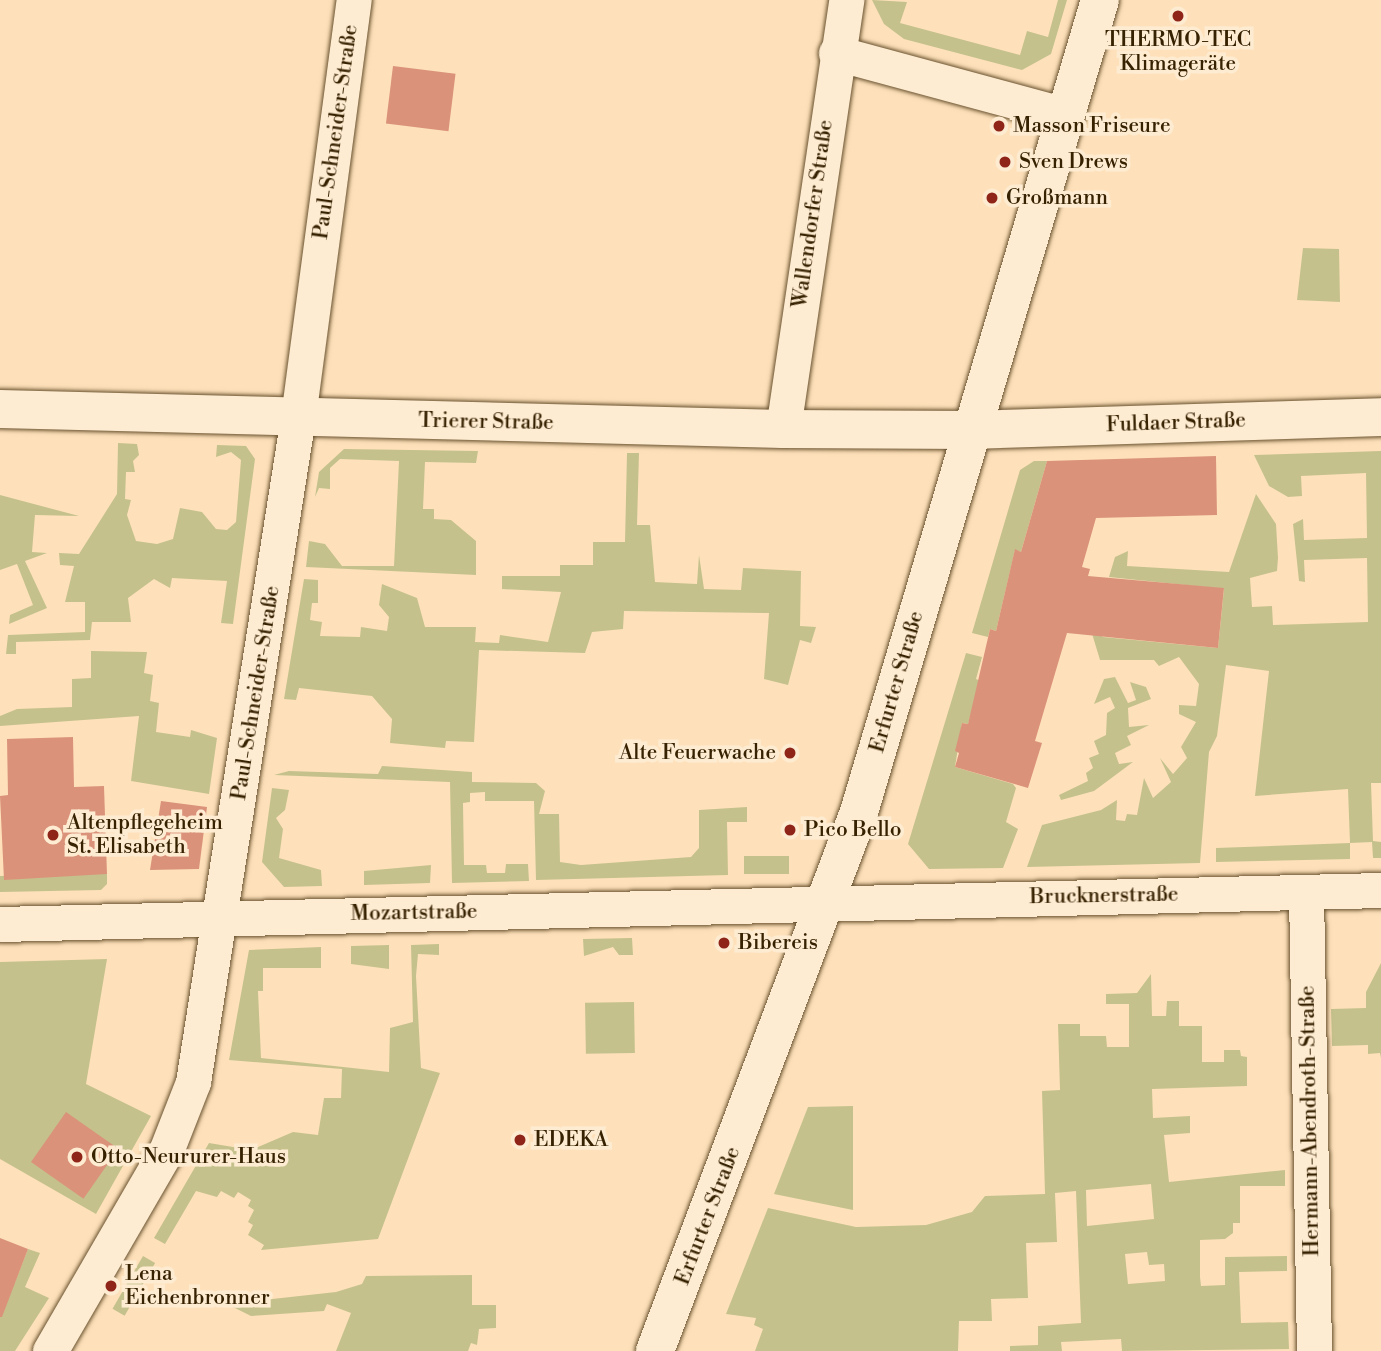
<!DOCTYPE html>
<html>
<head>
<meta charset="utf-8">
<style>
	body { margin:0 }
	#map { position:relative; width:1381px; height:1351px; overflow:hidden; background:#fee1ba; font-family:"Libre Bodoni",serif }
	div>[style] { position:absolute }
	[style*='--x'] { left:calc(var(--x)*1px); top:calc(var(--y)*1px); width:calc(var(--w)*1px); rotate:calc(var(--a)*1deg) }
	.green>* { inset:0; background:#c5c18c; transform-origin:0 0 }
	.building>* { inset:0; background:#da937a; transform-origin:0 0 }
	.roads { filter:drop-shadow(0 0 2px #68512e) drop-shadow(0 0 2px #68512e) }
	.minor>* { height:35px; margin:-17.5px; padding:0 17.5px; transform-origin:17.5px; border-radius:17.5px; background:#feecd2 }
	.tertiary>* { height:38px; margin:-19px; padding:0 19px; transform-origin:19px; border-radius:19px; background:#feecd2 }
	.dots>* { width:19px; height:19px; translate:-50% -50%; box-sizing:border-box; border:4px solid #feecd2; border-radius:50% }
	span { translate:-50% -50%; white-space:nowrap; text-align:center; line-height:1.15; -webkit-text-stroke:7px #feecd2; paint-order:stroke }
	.poi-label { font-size:21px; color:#362100 }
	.left { translate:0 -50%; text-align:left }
	.right { translate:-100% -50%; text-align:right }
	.street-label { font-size:21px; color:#362100 }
</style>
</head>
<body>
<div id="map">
	<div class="green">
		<i style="clip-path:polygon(872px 0,907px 2px,900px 23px,1020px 55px,1027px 31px,1048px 37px,1058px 0,1067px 0,1051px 54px,1022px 70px,904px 39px,884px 24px)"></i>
		<i style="clip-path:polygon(1303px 248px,1339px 249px,1340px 302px,1297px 300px)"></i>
		<i style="clip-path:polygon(118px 443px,137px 444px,139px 455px,133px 461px,135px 472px,126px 472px,125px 499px,131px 500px,127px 515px,136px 541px,157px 544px,173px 539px,180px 508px,202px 512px,216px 529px,227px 530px,236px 522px,241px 460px,231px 452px,216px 457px,217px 445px,246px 446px,255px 459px,233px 624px,221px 623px,227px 581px,172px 578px,170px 588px,154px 579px,128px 598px,131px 622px,92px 622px,90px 640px,16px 642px,16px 654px,6px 654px,8px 635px,85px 632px,85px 602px,65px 602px,74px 566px,60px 565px,59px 553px,79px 554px,117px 494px)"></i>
		<i style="clip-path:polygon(344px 449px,478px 451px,476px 463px,425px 462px,423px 509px,434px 509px,434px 519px,451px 520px,476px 541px,476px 575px,306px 567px,309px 541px,325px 544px,342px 566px,394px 566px,399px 461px,340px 459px,330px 468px,330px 489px,319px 488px,315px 497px,319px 472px)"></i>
		<i style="clip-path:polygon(1381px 451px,1381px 783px,1371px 783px,1373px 841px,1381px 842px,1381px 858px,1373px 858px,1372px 842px,1350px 843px,1350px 859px,1216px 862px,1216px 848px,1350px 843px,1348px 789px,1255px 796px,1269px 671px,1226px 665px,1217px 736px,1209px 752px,1200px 863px,1027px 867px,1042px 825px,1101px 810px,1117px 800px,1116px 820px,1125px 821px,1127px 814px,1137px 815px,1144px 778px,1153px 798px,1171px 782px,1160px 758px,1173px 774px,1187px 758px,1181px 747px,1196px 722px,1179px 714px,1179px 705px,1196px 706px,1199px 684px,1179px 657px,1159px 666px,1154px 660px,1100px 660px,1090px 627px,1103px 637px,1218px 648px,1224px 589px,1109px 577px,1115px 557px,1128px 551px,1127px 566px,1229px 572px,1256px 494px,1276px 524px,1278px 558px,1277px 571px,1250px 578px,1252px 607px,1272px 606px,1273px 625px,1368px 622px,1367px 558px,1304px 560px,1305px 582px,1299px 581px,1293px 524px,1303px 519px,1304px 540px,1367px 538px,1366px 473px,1301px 476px,1302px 496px,1288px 497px,1269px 486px,1254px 455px)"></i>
		<i style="clip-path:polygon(627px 453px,639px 453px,637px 525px,650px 525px,655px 582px,697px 584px,699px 555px,704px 589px,741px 590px,743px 568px,801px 571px,800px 626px,816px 627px,811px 643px,800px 640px,788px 685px,764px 679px,769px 613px,624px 611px,623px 629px,592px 632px,585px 653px,479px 650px,474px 742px,446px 741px,445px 748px,390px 743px,392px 719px,372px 696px,299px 688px,296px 700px,284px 699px,304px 579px,318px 580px,318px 603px,312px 603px,310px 620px,322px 622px,320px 636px,360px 637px,361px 627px,387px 631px,389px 617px,379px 605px,382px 584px,417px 598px,425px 627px,476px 627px,475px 642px,499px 643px,500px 635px,548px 642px,561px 592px,502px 589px,502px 576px,560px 576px,560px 565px,593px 565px,593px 542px,625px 542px)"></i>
		<i style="clip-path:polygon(1034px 461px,1047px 461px,1021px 552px,1015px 550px,996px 631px,990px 629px,988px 637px,972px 633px,1020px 470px)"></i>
		<i style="clip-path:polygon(0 495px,79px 516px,35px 515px,32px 552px,47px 553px,25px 561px,47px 608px,9px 624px,10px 615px,33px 605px,17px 564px,0 570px)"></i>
		<i style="clip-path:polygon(91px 651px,147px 652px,144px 673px,153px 675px,150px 701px,159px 703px,156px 732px,190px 737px,191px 730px,217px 738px,209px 794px,131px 781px,139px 716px,0 726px,0 716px,17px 709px,72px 707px,72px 679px,91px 678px)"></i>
		<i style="clip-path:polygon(966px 653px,982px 657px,976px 679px,981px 681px,968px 724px,962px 723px,955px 767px,1013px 784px,1016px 788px,1006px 822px,1018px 829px,1003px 868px,929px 869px,908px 844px)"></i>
		<i style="clip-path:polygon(1115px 677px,1128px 703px,1136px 700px,1130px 682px,1146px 687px,1151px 699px,1128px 708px,1129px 727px,1149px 725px,1127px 736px,1131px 745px,1115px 753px,1119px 764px,1133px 762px,1094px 791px,1061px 800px,1059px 795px,1088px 781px,1086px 773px,1093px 768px,1089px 758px,1099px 754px,1094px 741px,1106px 735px,1107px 713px,1115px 708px,1110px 697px,1094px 704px,1104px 679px)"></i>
		<i style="clip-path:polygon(382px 766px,472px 772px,472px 782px,536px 783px,545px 791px,539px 814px,559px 814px,560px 862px,581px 865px,691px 857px,699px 848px,699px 810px,747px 807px,747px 822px,727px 822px,728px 875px,536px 880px,534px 801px,485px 801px,485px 792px,470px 793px,470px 802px,463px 803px,464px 865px,486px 865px,487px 873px,505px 873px,506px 864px,528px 864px,529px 881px,452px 883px,450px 782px,274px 775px,289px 771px,378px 774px)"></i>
		<i style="clip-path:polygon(272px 788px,289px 790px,285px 810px,276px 818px,283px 829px,279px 858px,321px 870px,322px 886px,284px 887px,262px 862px)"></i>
		<i style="left:789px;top:856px;width:18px;height:45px;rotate:90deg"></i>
		<i style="clip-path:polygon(431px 865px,430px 883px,364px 885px,364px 871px)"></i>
		<i style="clip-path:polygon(69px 874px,107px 874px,107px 884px,101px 890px,0 892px,0 876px)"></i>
		<i style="clip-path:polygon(632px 938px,633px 955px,619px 955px,613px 947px,584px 956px,583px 939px)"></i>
		<i style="clip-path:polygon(439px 944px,439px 955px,418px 954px,416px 976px,421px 1068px,440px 1073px,378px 1239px,261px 1250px,264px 1245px,248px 1235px,253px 1225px,248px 1222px,254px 1210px,248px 1206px,251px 1200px,238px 1192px,234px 1198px,221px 1191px,217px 1197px,196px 1191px,165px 1244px,154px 1238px,209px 1143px,251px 1150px,293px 1132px,318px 1135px,324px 1098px,341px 1098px,342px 1069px,229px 1060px,249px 950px,321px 947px,321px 968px,263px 968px,263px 991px,258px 991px,261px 1058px,389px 1072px,390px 1028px,413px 1022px,411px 945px)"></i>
		<i style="clip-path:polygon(389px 945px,389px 969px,351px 964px,351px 946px)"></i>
		<i style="clip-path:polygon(107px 959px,86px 1084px,151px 1116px,96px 1214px,0 1159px,0 962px)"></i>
		<i style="clip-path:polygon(1381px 963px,1381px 1058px,1380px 1053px,1368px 1054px,1368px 1045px,1332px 1046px,1331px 1009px,1366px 1008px,1366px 992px)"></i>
		<i style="clip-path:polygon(evenodd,1151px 974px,1152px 1016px,1166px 1016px,1167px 1001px,1179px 1001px,1179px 1026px,1202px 1026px,1202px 1062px,1224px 1062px,1224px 1050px,1240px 1050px,1241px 1056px,1247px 1057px,1247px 1086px,1152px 1089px,1153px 1118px,1190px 1116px,1190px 1133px,1164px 1135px,1169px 1182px,1285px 1170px,1285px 1186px,1240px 1186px,1240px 1223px,1233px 1223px,1233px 1233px,1225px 1239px,1200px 1240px,1200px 1277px,1201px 1286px,1225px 1285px,1225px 1257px,1287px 1256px,1287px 1271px,1239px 1272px,1241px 1323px,1288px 1322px,1289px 1349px,1122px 1351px,1121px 1339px,1061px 1342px,1062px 1351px,1010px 1351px,1010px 1346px,1038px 1345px,1038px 1326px,1081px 1323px,1076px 1191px,1055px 1193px,1057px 1242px,1026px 1243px,1028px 1298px,991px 1299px,992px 1321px,959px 1321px,958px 1351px,755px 1351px,763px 1329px,754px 1325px,756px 1318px,726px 1314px,768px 1208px,856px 1227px,926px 1225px,972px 1212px,985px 1196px,1045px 1194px,1042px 1091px,1060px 1090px,1058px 1024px,1080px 1024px,1080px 1036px,1106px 1036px,1107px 1047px,1129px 1047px,1129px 1004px,1106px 1004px,1106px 994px,1137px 993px,1151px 974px,1151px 1184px,1154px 1219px,1087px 1226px,1086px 1190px,1151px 1184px,1151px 974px,1147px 1252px,1149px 1265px,1164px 1264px,1165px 1281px,1128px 1284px,1125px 1254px,1147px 1252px)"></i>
		<i style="left:634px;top:1002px;width:51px;height:49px;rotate:89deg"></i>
		<i style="clip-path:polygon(853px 1106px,853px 1210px,774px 1194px,808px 1107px)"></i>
		<i style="clip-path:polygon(28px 1249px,40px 1253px,25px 1287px,49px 1298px,15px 1351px,0 1351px,0 1277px,15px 1282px)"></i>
		<i style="left:143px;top:1256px;width:14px;height:61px;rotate:30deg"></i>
		<i style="clip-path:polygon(472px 1275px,472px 1305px,496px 1305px,496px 1328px,479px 1329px,477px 1345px,471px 1343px,468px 1351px,336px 1351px,351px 1313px,327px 1304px,324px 1311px,251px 1316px,227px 1304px,336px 1292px,362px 1284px,366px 1276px)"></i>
	</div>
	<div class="building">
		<i style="left:393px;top:66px;width:63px;height:58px;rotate:7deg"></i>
		<i style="clip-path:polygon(1216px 456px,1217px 515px,1096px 518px,1082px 567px,1090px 569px,1088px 576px,1224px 588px,1218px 648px,1067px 633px,1035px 741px,1042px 743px,1028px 788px,955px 767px,959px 753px,955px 751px,962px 723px,968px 724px,990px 629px,996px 631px,1015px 549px,1021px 552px,1047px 461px)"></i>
		<i style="clip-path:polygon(73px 737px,74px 787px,104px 786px,107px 874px,4px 880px,0 796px,8px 795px,7px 739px)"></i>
		<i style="clip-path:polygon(161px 801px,207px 807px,199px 869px,150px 870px)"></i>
		<i style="left:66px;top:1112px;width:64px;height:61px;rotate:35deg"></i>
		<i style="clip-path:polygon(0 1238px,28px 1249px,2px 1317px,0 1317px)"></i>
	</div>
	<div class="roads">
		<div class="minor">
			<i style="--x:836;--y:53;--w:238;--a:15.1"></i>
			<i style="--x:783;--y:429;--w:434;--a:-81.6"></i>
			<i style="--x:1306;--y:892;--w:459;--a:89"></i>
			<i style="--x:0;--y:924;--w:1381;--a:-1.41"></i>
			<i style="--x:50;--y:1351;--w:231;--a:-59.9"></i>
			<i style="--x:166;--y:1151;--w:74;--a:-68.6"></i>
			<i style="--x:193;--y:1082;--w:673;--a:-81.03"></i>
			<i style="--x:298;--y:417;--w:421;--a:-82.4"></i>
		</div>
		<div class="tertiary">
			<i style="--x:0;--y:409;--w:783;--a:1.46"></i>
			<i style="--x:783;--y:429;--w:188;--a:0.3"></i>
			<i style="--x:971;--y:430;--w:410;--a:-1.8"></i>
			<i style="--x:655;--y:1351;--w:576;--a:-69.27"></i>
			<i style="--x:859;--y:812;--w:847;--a:-73.47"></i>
		</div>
	</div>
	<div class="dots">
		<i style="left:1178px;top:16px;background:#8f2418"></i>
		<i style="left:999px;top:126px;background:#8f2418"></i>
		<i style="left:1005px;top:162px;background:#8f2418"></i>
		<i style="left:992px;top:198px;background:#8f2418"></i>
		<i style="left:790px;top:753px;background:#8f2418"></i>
		<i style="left:790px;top:830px;background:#8f2418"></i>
		<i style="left:53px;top:835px;background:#8f2418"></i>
		<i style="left:724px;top:943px;background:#8f2418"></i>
		<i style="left:520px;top:1140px;background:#8f2418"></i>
		<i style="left:77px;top:1157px;background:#8f2418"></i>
		<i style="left:111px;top:1286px;background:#8f2418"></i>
	</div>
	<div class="poi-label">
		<span style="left:1178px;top:52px">THERMO-TEC<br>Klimageräte</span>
		<span class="left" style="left:1013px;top:126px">Masson Friseure</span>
		<span class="left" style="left:1019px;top:162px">Sven Drews</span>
		<span class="left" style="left:1006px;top:198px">Großmann</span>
		<span class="right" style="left:776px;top:753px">Alte Feuerwache</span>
		<span class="left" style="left:67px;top:835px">Altenpflegeheim<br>St. Elisabeth</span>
		<span class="left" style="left:804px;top:830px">Pico Bello</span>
		<span class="left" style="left:738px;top:943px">Bibereis</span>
		<span class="left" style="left:534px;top:1140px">EDEKA</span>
		<span class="left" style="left:91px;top:1157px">Otto-Neururer-Haus</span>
		<span class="left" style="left:125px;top:1286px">Lena<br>Eichenbronner</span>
	</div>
	<div class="street-label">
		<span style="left:336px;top:132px;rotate:-82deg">Paul-Schneider-Straße</span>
		<span style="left:813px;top:214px;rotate:-82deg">Wallendorfer Straße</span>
		<span style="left:486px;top:422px;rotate:1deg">Trierer Straße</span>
		<span style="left:1176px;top:423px;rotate:-2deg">Fuldaer Straße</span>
		<span style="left:897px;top:682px;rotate:-74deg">Erfurter Straße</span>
		<span style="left:256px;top:693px;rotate:-81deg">Paul-Schneider-Straße</span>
		<span style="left:1104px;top:896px;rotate:-1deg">Brucknerstraße</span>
		<span style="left:414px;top:913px;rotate:-1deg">Mozartstraße</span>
		<span style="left:1310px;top:1121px;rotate:-91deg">Hermann-Abendroth-Straße</span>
		<span style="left:708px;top:1216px;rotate:-69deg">Erfurter Straße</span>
	</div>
</div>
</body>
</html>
